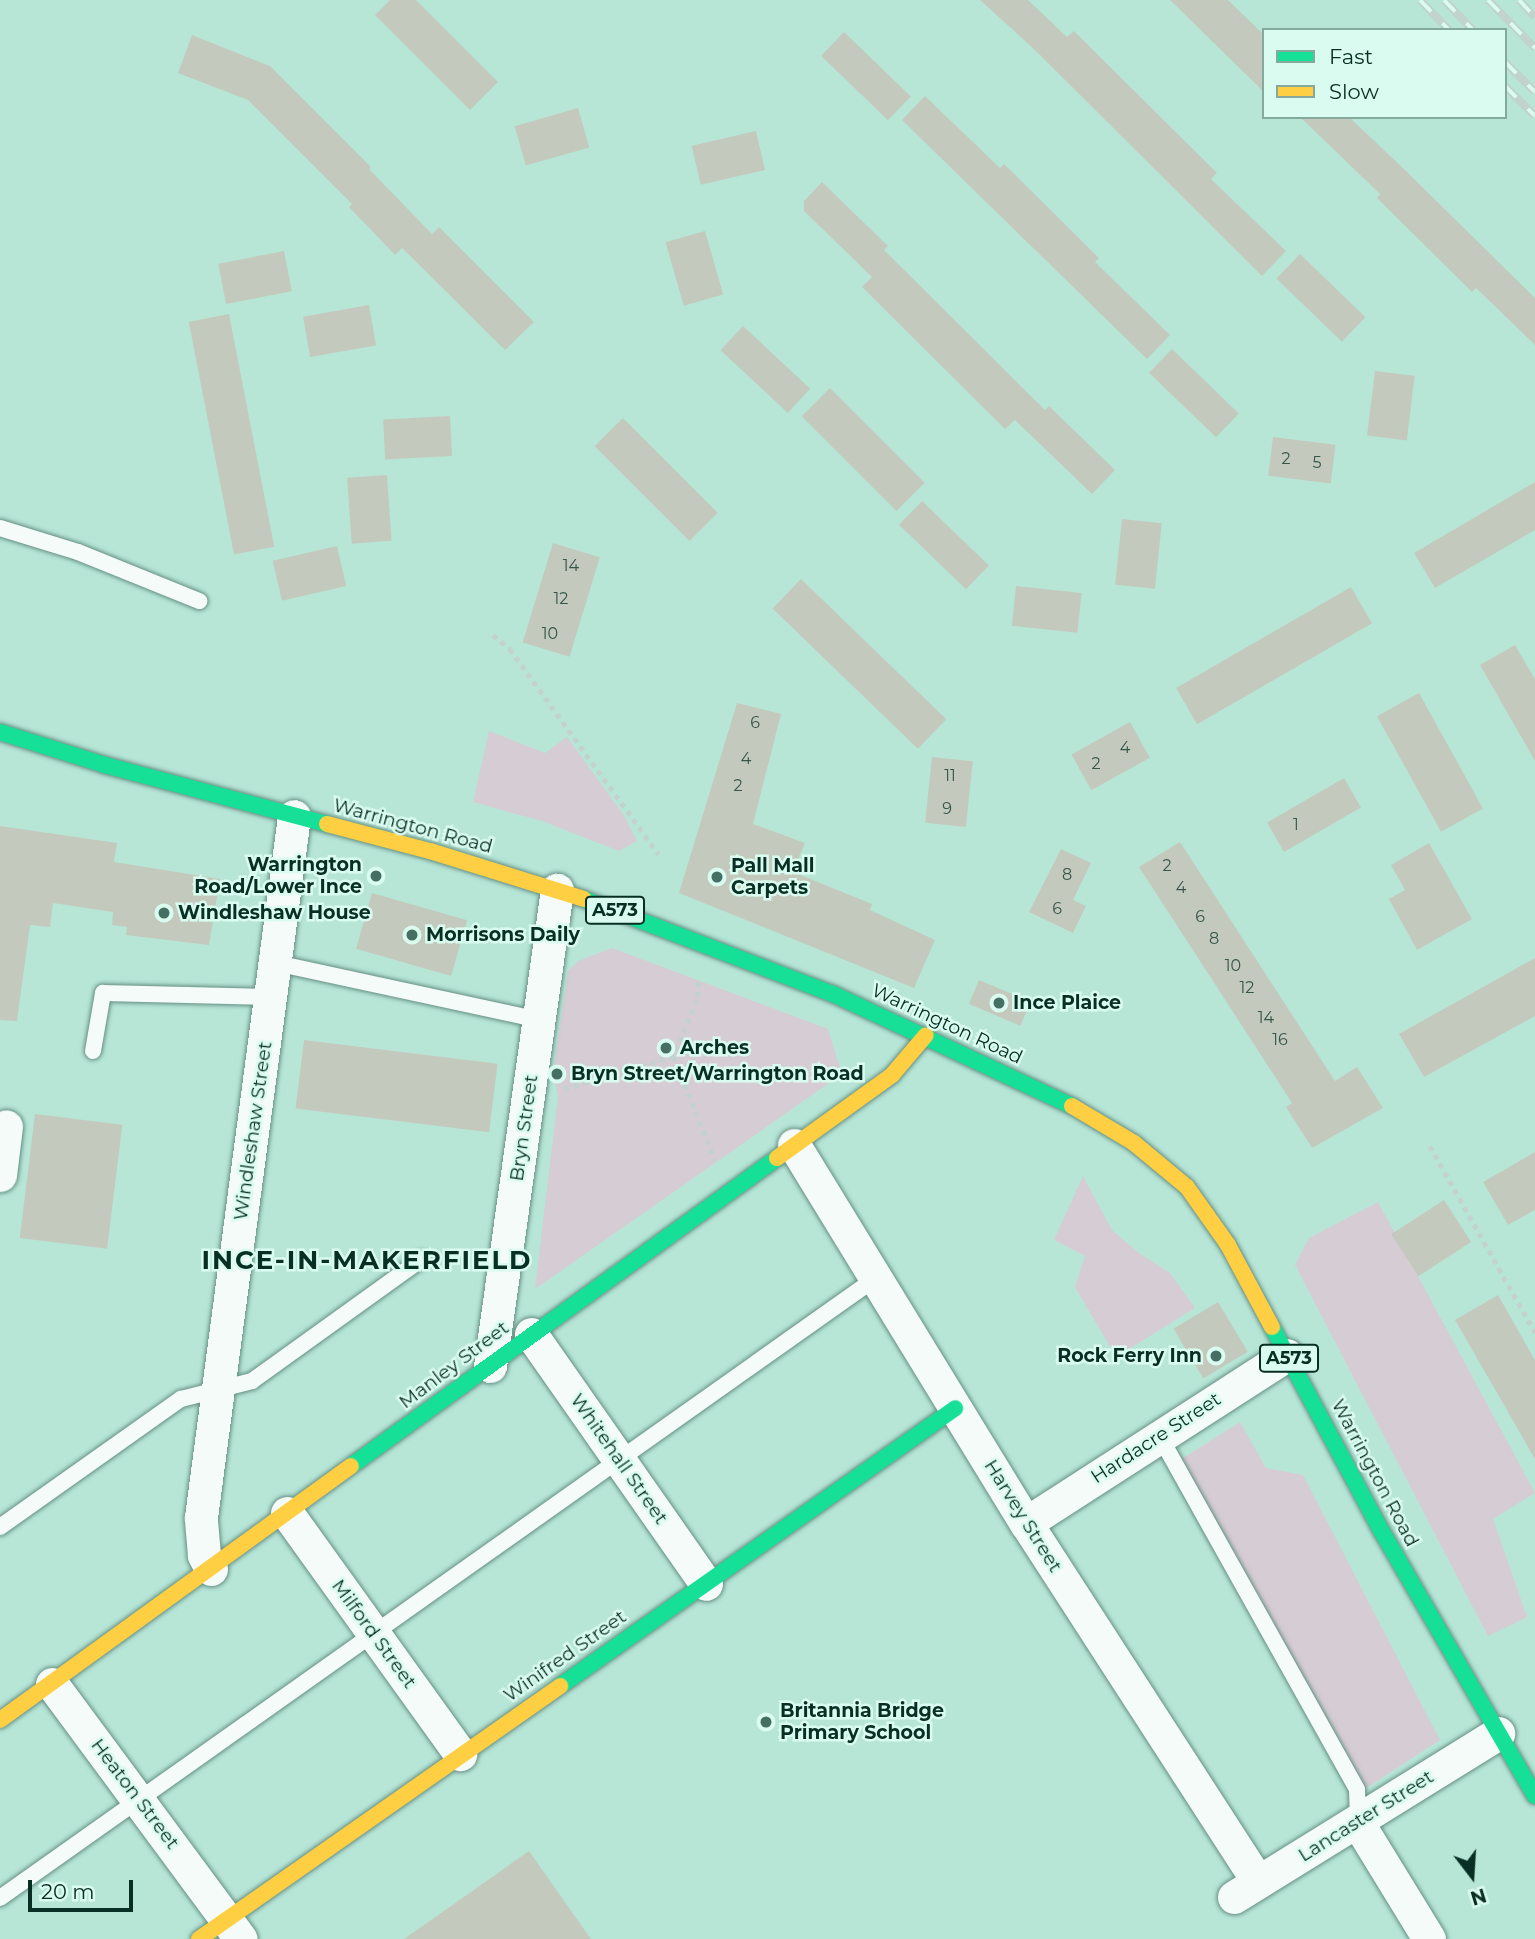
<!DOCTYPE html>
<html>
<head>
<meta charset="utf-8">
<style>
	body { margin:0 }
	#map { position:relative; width:1535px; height:1939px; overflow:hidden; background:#b7e6d7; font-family:Montserrat,sans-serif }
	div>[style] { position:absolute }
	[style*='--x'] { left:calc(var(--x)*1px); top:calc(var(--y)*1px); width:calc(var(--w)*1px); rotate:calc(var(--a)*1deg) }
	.green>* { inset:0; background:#d6ccd3 }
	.building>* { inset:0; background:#c3cabd; transform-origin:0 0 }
	.path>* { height:4.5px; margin-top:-2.25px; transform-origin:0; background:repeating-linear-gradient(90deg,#c3d2ce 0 5px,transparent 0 10px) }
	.roads { filter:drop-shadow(0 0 2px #669084) drop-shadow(0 0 2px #669084) }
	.lane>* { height:16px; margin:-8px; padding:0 8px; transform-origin:8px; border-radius:8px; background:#f4fbf9 }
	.street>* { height:33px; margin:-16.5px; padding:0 16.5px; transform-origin:16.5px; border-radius:16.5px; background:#f4fbf9 }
	.fast>* { height:16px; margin:-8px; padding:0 8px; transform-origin:8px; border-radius:8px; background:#16e098 }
	.slow>* { height:16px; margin:-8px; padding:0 8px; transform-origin:8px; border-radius:8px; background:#ffcf43 }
	.rail>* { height:8px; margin-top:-4px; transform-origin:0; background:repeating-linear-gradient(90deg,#dafbef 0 16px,#c2d2cc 0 32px); box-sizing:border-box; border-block:2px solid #c2d2cc }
	.dots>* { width:19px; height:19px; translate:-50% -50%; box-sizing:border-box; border:4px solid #dafbef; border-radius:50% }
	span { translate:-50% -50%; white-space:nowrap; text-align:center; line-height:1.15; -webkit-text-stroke:5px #dafbef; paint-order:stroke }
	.number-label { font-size:16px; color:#37564a }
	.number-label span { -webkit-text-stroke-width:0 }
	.shield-label span { padding:2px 5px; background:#dafbef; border:2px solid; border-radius:5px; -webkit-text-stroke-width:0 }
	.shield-label { font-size:18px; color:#082f24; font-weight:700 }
	.street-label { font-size:19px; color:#082f24 }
	.poi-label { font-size:19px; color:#082f24; font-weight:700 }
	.right { translate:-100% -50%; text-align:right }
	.left { translate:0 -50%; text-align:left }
	.district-label { font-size:26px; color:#082f24; font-weight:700; letter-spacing:2px }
	.legend { position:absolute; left:1262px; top:28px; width:245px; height:91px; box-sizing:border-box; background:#dafbef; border:2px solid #86a99e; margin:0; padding:9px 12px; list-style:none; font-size:21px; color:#082f24 }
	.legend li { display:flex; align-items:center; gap:14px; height:35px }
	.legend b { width:35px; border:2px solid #86a99e }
	.north { position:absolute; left:1437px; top:1841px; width:70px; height:70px; -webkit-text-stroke:5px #dafbef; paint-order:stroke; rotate:163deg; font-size:19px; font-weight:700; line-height:28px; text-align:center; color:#082f24 }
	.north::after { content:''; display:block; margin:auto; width:24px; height:32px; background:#082f24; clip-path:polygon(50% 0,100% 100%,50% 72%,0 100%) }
	.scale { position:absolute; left:28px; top:1880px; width:105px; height:32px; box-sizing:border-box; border:4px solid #082f24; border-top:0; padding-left:9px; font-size:21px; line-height:24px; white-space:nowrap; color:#082f24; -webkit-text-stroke:5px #dafbef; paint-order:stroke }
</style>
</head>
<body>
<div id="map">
	<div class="green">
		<i style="clip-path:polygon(489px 731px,545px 753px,567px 737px,625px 817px,637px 841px,619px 851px,542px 821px,473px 802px)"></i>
		<i style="clip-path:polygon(612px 948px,828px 1029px,842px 1074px,535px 1289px,558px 1096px,553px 1072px,568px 971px,578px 961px)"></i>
		<i style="clip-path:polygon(1083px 1176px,1112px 1230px,1140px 1254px,1170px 1273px,1195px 1308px,1116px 1357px,1075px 1287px,1085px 1256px,1054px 1240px)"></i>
		<i style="clip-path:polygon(1378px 1202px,1535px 1493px,1493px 1519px,1527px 1617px,1488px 1636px,1295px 1265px,1309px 1238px)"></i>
		<i style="clip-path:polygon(1240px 1422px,1266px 1468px,1303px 1475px,1440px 1740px,1365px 1789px,1177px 1462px)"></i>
	</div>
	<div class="building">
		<i style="clip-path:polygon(390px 0,416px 0,498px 82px,470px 110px,375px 15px)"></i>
		<i style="clip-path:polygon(980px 0,1028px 0,1067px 37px,1074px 31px,1217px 173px,1211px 179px,1286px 251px,1262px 276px,1036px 51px)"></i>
		<i style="clip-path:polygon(1170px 0,1228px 0,1264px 35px,1264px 92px)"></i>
		<i style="left:844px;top:32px;width:93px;height:33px;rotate:44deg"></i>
		<i style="clip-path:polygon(192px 35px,270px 66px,371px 167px,369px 169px,432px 234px,439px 227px,534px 322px,505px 350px,402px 248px,395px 255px,349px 207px,352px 204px,248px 100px,178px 73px)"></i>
		<i style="clip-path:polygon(925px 96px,1000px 168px,1004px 164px,1099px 258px,1095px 262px,1170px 335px,1147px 359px,902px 120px)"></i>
		<i style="left:578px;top:108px;width:41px;height:66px;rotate:74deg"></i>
		<i style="clip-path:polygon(1300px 117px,1349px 117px,1405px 170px,1535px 298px,1535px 345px,1476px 288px,1472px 292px,1377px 198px,1380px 194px)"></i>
		<i style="left:756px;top:131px;width:40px;height:66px;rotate:77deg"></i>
		<i style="clip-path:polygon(822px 182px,888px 246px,884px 250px,1045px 410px,1049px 406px,1115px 470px,1092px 494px,1015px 420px,1005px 429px,862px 287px,872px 277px,804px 211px,804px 201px)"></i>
		<i style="left:705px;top:231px;width:66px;height:41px;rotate:74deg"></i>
		<i style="left:284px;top:251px;width:41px;height:67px;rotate:79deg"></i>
		<i style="left:1300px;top:254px;width:91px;height:34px;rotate:44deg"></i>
		<i style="left:369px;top:305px;width:41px;height:67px;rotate:80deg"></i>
		<i style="left:229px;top:314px;width:237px;height:41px;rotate:79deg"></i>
		<i style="left:743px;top:326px;width:92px;height:33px;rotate:43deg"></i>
		<i style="left:1172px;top:349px;width:93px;height:33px;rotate:44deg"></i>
		<i style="left:1375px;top:371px;width:40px;height:65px;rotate:7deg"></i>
		<i style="left:830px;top:388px;width:134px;height:40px;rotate:45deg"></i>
		<i style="left:450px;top:416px;width:40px;height:67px;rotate:87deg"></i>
		<i style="left:623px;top:418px;width:134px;height:40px;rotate:45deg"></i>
		<i style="left:1273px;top:437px;width:63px;height:39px;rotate:7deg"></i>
		<i style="left:387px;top:475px;width:66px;height:40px;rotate:86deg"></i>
		<i style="clip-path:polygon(1535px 482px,1535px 530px,1435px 588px,1414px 553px)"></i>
		<i style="left:922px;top:501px;width:93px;height:33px;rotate:44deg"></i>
		<i style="left:1122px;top:519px;width:40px;height:66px;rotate:6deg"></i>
		<i style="left:553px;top:543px;width:49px;height:104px;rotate:17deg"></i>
		<i style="left:337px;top:546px;width:41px;height:66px;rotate:77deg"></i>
		<i style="left:801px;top:579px;width:202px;height:41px;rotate:44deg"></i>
		<i style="left:1016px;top:586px;width:66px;height:40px;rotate:6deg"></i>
		<i style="left:1351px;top:587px;width:42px;height:202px;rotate:60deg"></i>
		<i style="clip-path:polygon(1515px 645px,1535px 679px,1535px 761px,1480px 665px)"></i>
		<i style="left:1419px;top:693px;width:132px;height:48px;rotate:61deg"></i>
		<i style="clip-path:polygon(737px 703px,781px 714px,753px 824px,805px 843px,793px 872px,872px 904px,870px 910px,935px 940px,914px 988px,679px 893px)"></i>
		<i style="left:1130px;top:722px;width:41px;height:67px;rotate:61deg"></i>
		<i style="left:932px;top:757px;width:41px;height:66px;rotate:6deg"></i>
		<i style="left:1344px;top:778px;width:34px;height:89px;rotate:60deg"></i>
		<i style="clip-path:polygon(0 826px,117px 843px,114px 862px,220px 879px,209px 945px,126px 935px,127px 927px,112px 925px,113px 912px,53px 903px,50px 927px,30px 925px,17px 1021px,0 1020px)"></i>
		<i style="clip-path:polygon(1180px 842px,1335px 1081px,1357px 1067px,1383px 1108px,1312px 1148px,1286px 1107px,1292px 1103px,1139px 867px)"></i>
		<i style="clip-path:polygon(1429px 843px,1472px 919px,1417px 950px,1389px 899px,1405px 890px,1391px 865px)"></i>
		<i style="clip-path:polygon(1061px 849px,1091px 863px,1073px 900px,1086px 906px,1073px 933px,1029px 912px)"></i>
		<i style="left:372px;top:893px;width:99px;height:58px;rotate:16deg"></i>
		<i style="clip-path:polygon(1535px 958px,1535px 1016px,1424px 1077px,1399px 1034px)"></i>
		<i style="left:979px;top:980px;width:56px;height:26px;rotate:23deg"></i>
		<i style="left:304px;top:1040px;width:195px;height:69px;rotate:7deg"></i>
		<i style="left:35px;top:1114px;width:88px;height:125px;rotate:7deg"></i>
		<i style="clip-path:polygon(1535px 1152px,1535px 1210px,1508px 1225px,1483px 1182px)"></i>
		<i style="left:1444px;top:1200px;width:50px;height:63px;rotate:57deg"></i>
		<i style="clip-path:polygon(1498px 1295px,1535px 1360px,1535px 1459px,1455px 1320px)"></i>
		<i style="left:1218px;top:1302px;width:58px;height:52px;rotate:59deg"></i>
		<i style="clip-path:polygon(529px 1851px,591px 1939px,404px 1939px)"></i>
	</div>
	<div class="path">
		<i style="--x:493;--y:635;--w:22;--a:39"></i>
		<i style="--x:510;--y:649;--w:254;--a:54.1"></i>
		<i style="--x:699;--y:982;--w:18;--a:96"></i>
		<i style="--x:697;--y:1000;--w:61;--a:112.3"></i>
		<i style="--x:674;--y:1056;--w:112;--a:68.5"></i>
		<i style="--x:564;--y:1089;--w:115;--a:-16.7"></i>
		<i style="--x:1430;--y:1146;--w:214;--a:60.6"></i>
	</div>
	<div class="roads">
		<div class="lane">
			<i style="--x:0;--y:528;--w:82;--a:17.1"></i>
			<i style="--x:78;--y:552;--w:131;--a:22"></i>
			<i style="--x:276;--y:963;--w:269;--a:12.2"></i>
			<i style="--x:93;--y:1051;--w:59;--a:-80.2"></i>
			<i style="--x:103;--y:993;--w:168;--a:1.4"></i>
			<i style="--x:1159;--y:1435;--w:406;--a:60.8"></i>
			<i style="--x:1357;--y:1790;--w:32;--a:88"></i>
			<i style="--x:0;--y:1527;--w:222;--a:-35.3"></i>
			<i style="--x:181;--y:1399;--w:73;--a:-14.2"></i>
			<i style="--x:252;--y:1381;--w:209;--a:-35.7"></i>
			<i style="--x:0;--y:1898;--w:1073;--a:-35.29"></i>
		</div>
		<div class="street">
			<i style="--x:794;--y:1145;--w:444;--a:58.5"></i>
			<i style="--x:1026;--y:1523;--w:427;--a:57.1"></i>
			<i style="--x:0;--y:1175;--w:49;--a:-83"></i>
			<i style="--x:531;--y:1334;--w:305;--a:55"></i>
			<i style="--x:490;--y:1366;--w:481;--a:-82"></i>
			<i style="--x:287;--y:1513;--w:297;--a:54.3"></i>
			<i style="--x:1026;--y:1523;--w:310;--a:-32.8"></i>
			<i style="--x:211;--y:1569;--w:16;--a:-117"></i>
			<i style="--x:204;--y:1555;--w:38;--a:-95"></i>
			<i style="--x:201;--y:1517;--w:707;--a:-82.44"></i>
			<i style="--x:52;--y:1684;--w:317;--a:53.5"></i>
			<i style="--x:1358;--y:1823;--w:136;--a:58.5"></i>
			<i style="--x:1234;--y:1897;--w:311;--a:-31.8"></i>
		</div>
		<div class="fast">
			<i style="--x:0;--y:732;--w:110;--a:17.4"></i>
			<i style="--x:105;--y:765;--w:230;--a:14.9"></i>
			<i style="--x:584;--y:899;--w:267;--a:20.9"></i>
			<i style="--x:833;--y:994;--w:264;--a:25.1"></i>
			<i style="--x:1272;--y:1327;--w:233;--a:61.8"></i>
			<i style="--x:1382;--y:1532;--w:305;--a:59.9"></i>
			<i style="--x:351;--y:1466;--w:526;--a:-35.87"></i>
			<i style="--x:560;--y:1686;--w:483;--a:-35.1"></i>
		</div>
		<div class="slow">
			<i style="--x:327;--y:824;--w:106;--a:14.7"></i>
			<i style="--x:430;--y:851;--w:161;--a:17.3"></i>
			<i style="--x:1072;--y:1106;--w:72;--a:30.8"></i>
			<i style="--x:1134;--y:1143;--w:69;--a:39.7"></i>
			<i style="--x:1187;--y:1187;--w:71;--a:54.7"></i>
			<i style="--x:1228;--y:1245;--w:93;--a:61.8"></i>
			<i style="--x:777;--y:1158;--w:142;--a:-35.8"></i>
			<i style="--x:892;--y:1075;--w:52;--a:-49.6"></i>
			<i style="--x:0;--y:1720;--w:433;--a:-35.9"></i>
			<i style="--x:199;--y:1939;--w:441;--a:-35"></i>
		</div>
	</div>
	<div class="rail">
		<i style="--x:1420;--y:0;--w:42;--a:46"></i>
		<i style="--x:1444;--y:0;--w:42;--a:46"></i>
		<i style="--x:1488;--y:0;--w:67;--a:45.6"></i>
		<i style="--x:1519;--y:0;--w:23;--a:47"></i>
		<i style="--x:1505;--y:62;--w:42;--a:45"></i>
		<i style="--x:1505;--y:86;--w:42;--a:45"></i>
	</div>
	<div class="dots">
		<i style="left:376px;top:876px;background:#456f63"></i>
		<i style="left:717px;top:877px;background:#456f63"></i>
		<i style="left:164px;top:913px;background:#456f63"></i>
		<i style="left:412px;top:935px;background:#456f63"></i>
		<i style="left:999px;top:1003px;background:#456f63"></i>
		<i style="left:666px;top:1048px;background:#456f63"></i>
		<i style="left:557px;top:1074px;background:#456f63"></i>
		<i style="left:1216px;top:1356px;background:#456f63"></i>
		<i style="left:766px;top:1722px;background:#456f63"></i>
	</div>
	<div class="number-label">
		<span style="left:1286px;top:459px">2</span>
		<span style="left:1317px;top:463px">5</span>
		<span style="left:571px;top:566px">14</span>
		<span style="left:561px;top:599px">12</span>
		<span style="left:550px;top:634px">10</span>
		<span style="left:755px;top:723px">6</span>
		<span style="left:1125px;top:748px">4</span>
		<span style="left:746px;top:759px">4</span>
		<span style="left:1096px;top:764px">2</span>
		<span style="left:950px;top:776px">11</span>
		<span style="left:738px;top:786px">2</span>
		<span style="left:947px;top:809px">9</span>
		<span style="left:1296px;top:825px">1</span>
		<span style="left:1167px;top:866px">2</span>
		<span style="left:1067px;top:875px">8</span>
		<span style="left:1181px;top:888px">4</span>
		<span style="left:1057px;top:909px">6</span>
		<span style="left:1200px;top:917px">6</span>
		<span style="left:1214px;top:939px">8</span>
		<span style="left:1233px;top:966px">10</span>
		<span style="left:1247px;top:988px">12</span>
		<span style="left:1266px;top:1018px">14</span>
		<span style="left:1280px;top:1040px">16</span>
	</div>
	<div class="shield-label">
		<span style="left:615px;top:910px">A573</span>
		<span style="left:1289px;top:1358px">A573</span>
	</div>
	<div class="street-label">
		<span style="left:413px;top:826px;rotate:15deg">Warrington Road</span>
		<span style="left:947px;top:1024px;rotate:25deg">Warrington Road</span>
		<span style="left:524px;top:1128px;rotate:-82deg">Bryn Street</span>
		<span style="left:253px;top:1131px;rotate:-82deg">Windleshaw Street</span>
		<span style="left:454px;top:1365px;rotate:-37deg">Manley Street</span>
		<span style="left:1156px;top:1438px;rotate:-33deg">Hardacre Street</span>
		<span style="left:619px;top:1459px;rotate:55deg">Whitehall Street</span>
		<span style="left:1375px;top:1473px;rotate:62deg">Warrington Road</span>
		<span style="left:1023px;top:1516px;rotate:58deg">Harvey Street</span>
		<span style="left:374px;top:1634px;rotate:54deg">Milford Street</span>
		<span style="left:565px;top:1656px;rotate:-35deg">Winifred Street</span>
		<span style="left:135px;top:1794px;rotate:53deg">Heaton Street</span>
		<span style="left:1366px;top:1816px;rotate:-32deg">Lancaster Street</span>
	</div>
	<div class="poi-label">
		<span class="right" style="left:362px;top:876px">Warrington<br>Road/Lower Ince</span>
		<span class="left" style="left:731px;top:877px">Pall Mall<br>Carpets</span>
		<span class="left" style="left:178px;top:913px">Windleshaw House</span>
		<span class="left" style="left:426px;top:935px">Morrisons Daily</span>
		<span class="left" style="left:1013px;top:1003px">Ince Plaice</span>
		<span class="left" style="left:680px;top:1048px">Arches</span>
		<span class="left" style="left:571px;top:1074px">Bryn Street/Warrington Road</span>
		<span class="right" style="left:1202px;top:1356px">Rock Ferry Inn</span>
		<span class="left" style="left:780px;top:1722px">Britannia Bridge<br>Primary School</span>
	</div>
	<div class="district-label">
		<span style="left:367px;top:1261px">INCE-IN-MAKERFIELD</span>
	</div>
	<ul class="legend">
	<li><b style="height:9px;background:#16e098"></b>Fast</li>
	<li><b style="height:9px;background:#ffcf43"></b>Slow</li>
	</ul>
	<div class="north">N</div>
	<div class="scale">20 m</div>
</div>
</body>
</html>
